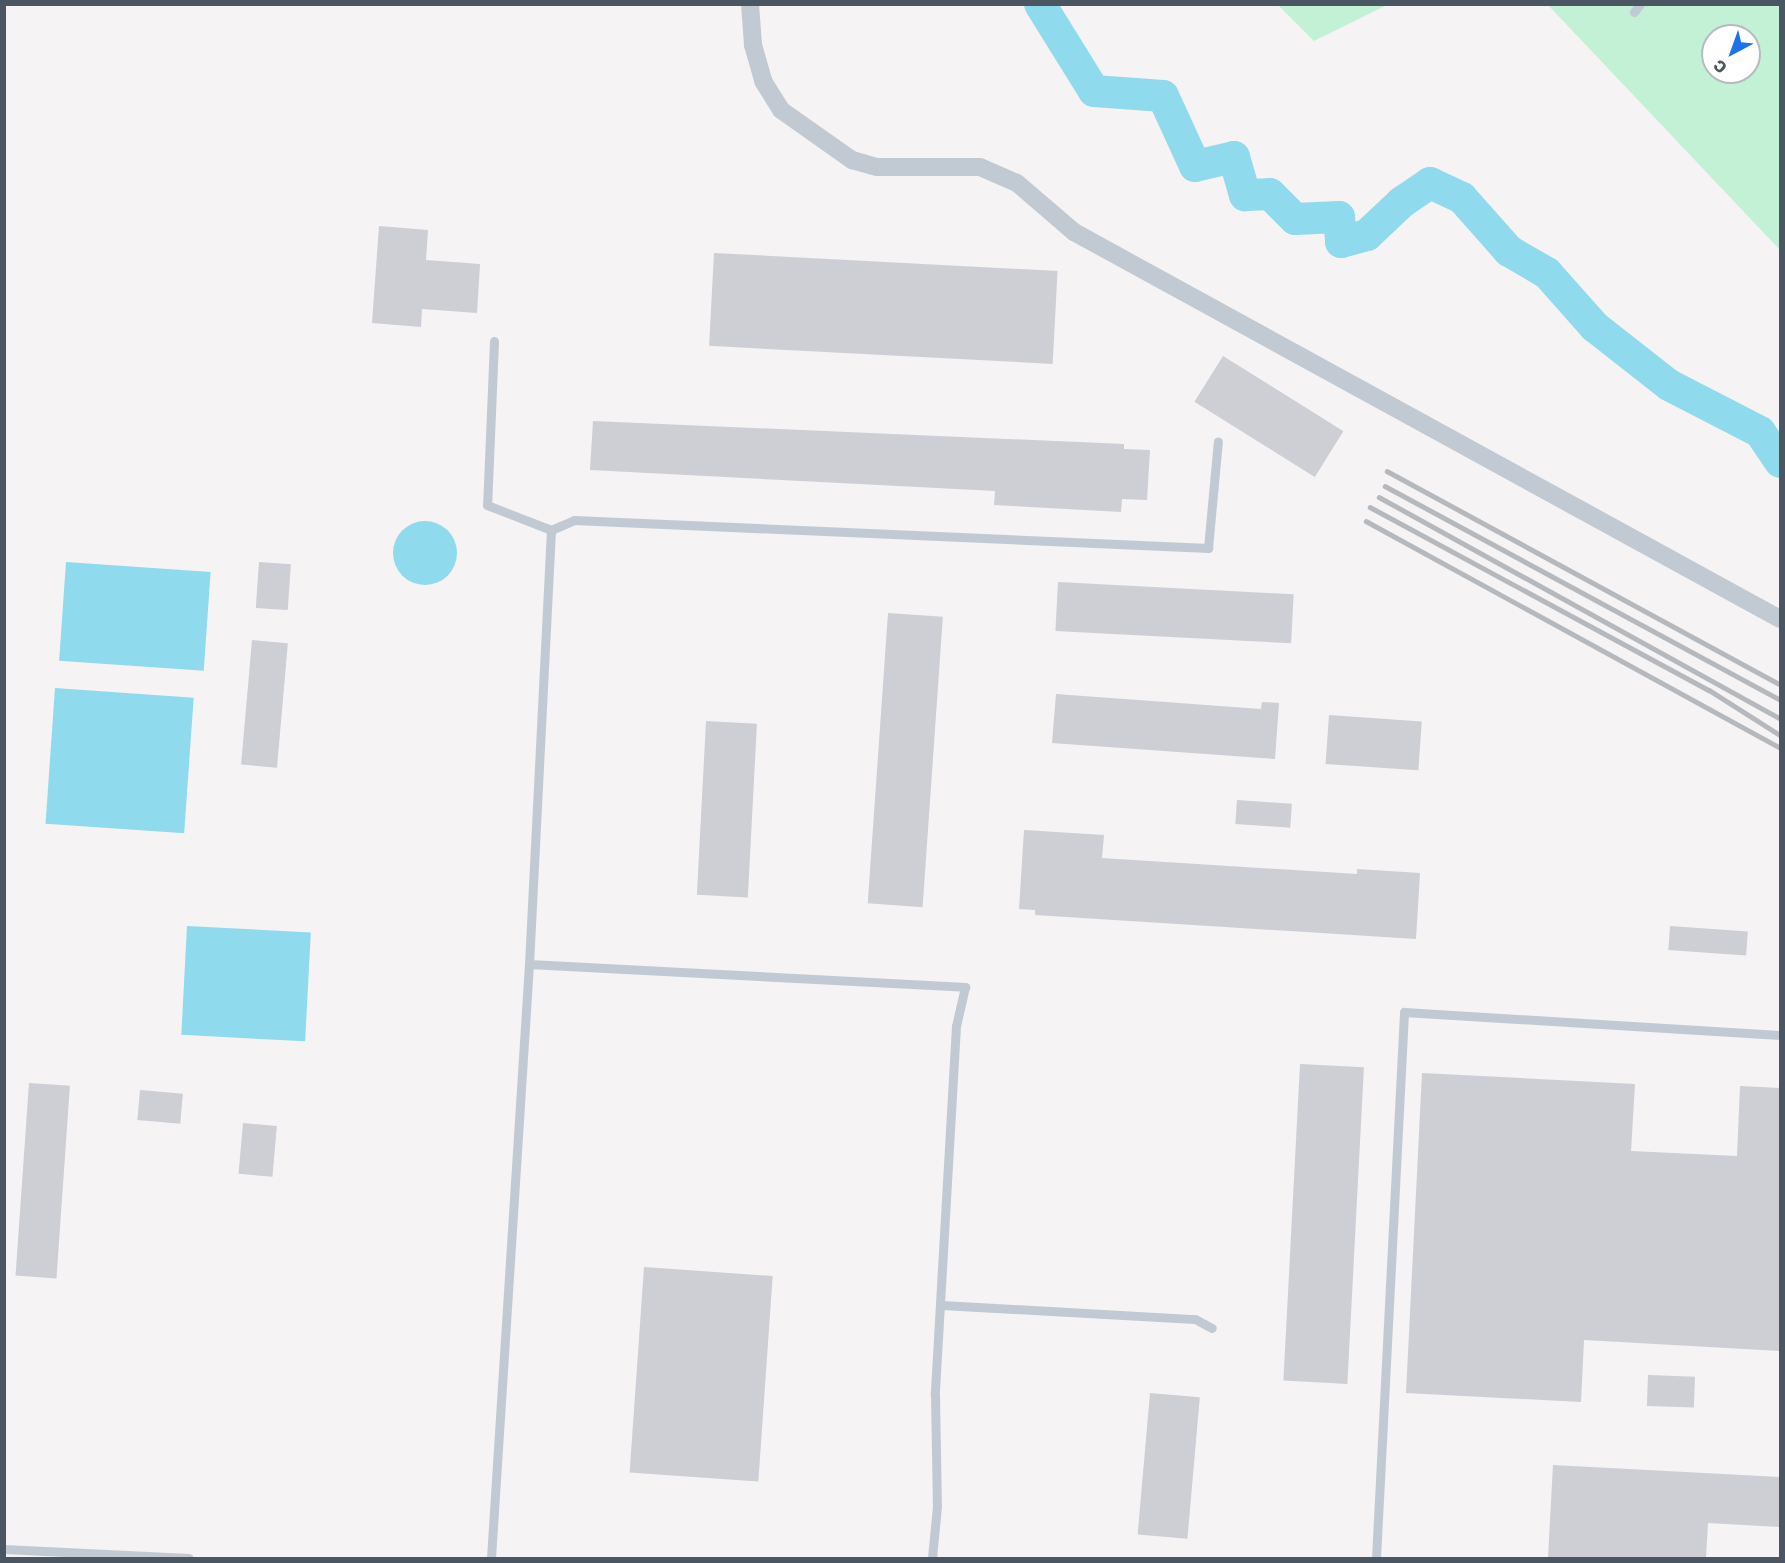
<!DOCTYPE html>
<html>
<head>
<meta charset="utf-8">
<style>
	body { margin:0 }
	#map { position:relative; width:1785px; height:1563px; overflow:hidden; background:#f5f3f3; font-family:Rubik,sans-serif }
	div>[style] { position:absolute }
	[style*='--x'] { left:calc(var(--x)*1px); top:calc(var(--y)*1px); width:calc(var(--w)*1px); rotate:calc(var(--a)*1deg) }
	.green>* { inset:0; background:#c3f1d5 }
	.water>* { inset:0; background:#90daee; transform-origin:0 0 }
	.round { border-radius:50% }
	.river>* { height:32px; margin:-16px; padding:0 16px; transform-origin:16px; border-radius:16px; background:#90daee }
	.building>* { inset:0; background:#cdcfd5; transform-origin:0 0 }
	.service>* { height:9px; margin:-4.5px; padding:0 4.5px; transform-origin:4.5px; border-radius:4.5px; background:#c1cad2 }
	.minor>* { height:18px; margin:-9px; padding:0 9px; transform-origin:9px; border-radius:9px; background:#c1cad2 }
	.rail>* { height:4.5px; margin:-2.25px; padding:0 2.25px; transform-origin:2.25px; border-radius:2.25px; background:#b5b8bd }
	span { translate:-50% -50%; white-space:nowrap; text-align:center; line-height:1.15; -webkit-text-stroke:6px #fff; paint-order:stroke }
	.frame { position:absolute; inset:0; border:6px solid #4a5661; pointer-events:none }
	.north { position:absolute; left:1701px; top:24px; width:60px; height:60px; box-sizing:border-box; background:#fff; border:2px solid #b7bbc0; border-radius:50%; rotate:221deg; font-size:16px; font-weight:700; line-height:24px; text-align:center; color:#4a5661 }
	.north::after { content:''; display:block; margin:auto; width:21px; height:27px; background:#1a73e8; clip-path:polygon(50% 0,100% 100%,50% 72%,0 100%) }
</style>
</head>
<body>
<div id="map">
	<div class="green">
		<i style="clip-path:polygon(1278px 5px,1387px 5px,1314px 41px)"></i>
		<i style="clip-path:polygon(evenodd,1548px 5px,1780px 5px,1780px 250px,1548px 5px,1713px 36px,1749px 36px,1749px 72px,1713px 72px,1713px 36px)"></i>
	</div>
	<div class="water">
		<i class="round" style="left:393px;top:521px;width:64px;height:64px"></i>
		<i style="left:66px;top:562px;width:145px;height:99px;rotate:4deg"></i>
		<i style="left:55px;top:688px;width:139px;height:136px;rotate:4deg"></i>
		<i style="left:187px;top:926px;width:124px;height:109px;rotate:3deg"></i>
	</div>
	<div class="river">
		<i style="--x:1040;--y:4;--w:102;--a:58.2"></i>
		<i style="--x:1094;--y:91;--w:69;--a:4.1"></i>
		<i style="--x:1163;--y:96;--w:77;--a:65.4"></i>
		<i style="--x:1195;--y:166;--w:40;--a:-13"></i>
		<i style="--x:1234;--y:157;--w:40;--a:74"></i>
		<i style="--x:1245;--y:195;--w:25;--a:-2"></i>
		<i style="--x:1270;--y:194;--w:35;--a:45"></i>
		<i style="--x:1295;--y:219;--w:44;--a:-2.6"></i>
		<i style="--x:1339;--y:217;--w:25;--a:85"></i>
		<i style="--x:1341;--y:242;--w:27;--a:-15"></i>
		<i style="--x:1367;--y:235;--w:48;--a:-43.3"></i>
		<i style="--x:1402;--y:202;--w:34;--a:-34"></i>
		<i style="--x:1430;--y:183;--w:35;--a:25"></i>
		<i style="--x:1462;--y:198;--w:71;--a:48.4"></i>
		<i style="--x:1509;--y:251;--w:44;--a:30.1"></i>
		<i style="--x:1547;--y:273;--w:72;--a:48.4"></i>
		<i style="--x:1595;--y:327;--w:94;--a:38.1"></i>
		<i style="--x:1669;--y:385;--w:102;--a:27.3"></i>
		<i style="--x:1760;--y:432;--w:36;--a:56"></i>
	</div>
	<div class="building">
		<i style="clip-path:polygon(379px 226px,428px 230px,426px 260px,480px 264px,477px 313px,422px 309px,421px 327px,372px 323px)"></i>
		<i style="left:714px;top:253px;width:344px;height:93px;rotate:3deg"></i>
		<i style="left:1223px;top:356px;width:142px;height:54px;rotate:32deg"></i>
		<i style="clip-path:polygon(593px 421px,1124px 444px,1124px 449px,1150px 450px,1147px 500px,1122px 499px,1121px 512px,994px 505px,995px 491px,590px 470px)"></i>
		<i style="left:259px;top:562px;width:32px;height:46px;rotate:4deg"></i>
		<i style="left:1058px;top:582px;width:236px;height:49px;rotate:3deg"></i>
		<i style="left:888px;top:613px;width:55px;height:291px;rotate:4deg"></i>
		<i style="left:252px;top:640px;width:36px;height:125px;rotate:5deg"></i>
		<i style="clip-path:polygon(1056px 694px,1261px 709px,1262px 702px,1279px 703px,1275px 759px,1052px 743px)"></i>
		<i style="left:1329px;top:715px;width:93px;height:49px;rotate:4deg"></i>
		<i style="left:706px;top:721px;width:51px;height:174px;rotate:3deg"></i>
		<i style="left:1237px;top:800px;width:55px;height:24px;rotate:4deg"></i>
		<i style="clip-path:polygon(1024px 830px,1104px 835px,1102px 858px,1357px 874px,1357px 869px,1420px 873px,1416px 939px,1035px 915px,1035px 910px,1019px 909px)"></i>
		<i style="left:1670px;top:926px;width:78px;height:24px;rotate:4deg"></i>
		<i style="left:1300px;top:1064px;width:64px;height:317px;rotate:3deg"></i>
		<i style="clip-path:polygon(1422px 1073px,1635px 1084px,1631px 1151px,1737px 1156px,1740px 1086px,1780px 1088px,1780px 1351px,1584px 1340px,1581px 1402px,1406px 1393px)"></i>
		<i style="left:29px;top:1083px;width:41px;height:193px;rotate:4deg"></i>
		<i style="left:140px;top:1090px;width:43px;height:30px;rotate:5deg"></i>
		<i style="left:243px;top:1123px;width:34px;height:51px;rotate:5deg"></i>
		<i style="left:644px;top:1267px;width:129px;height:206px;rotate:4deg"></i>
		<i style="left:1648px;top:1375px;width:47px;height:31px;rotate:2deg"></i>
		<i style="left:1150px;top:1393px;width:50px;height:142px;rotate:5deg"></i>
		<i style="clip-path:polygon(1553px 1465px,1780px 1477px,1780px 1527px,1708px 1523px,1706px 1558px,1548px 1558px)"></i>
	</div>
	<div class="service">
		<i style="--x:1634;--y:12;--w:10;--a:-53"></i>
		<i style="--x:494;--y:341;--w:164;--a:92.4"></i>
		<i style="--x:487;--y:505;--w:69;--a:21.3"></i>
		<i style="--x:551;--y:530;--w:435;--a:92.9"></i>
		<i style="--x:551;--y:530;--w:25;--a:-23"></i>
		<i style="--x:574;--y:520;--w:635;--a:2.53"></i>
		<i style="--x:1208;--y:548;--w:107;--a:-84.7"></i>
		<i style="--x:942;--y:1305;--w:253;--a:3.2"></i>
		<i style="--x:1195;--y:1319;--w:19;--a:28"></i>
		<i style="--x:4;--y:1549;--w:185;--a:2.8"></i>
		<i style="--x:491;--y:1558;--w:595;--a:-86.34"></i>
		<i style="--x:529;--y:964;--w:437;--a:3"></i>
		<i style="--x:965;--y:987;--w:40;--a:103"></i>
		<i style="--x:956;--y:1026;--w:370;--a:93.3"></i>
		<i style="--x:935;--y:1395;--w:111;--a:89"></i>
		<i style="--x:937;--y:1506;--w:52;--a:95.5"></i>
		<i style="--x:1376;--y:1558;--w:547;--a:-87.06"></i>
		<i style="--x:1404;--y:1012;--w:377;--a:3.5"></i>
	</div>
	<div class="minor">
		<i style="--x:750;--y:4;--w:41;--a:85.8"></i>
		<i style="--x:753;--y:45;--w:37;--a:74"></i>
		<i style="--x:763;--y:81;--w:34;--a:58"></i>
		<i style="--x:781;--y:110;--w:87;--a:35.2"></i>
		<i style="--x:852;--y:160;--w:26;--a:16"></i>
		<i style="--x:877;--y:167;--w:103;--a:0"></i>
		<i style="--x:980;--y:167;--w:40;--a:23.4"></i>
		<i style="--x:1017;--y:183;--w:75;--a:40.7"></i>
		<i style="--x:1074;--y:232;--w:805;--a:28.73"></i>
	</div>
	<div class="rail">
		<i style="--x:1387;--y:471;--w:447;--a:28.5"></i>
		<i style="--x:1385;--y:486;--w:449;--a:28.4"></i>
		<i style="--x:1379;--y:497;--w:458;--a:28.9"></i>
		<i style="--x:1370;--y:507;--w:385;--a:28.4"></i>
		<i style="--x:1709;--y:690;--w:84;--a:32.4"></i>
		<i style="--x:1366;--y:521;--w:472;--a:28.7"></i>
	</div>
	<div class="frame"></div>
	<div class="north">С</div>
</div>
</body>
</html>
